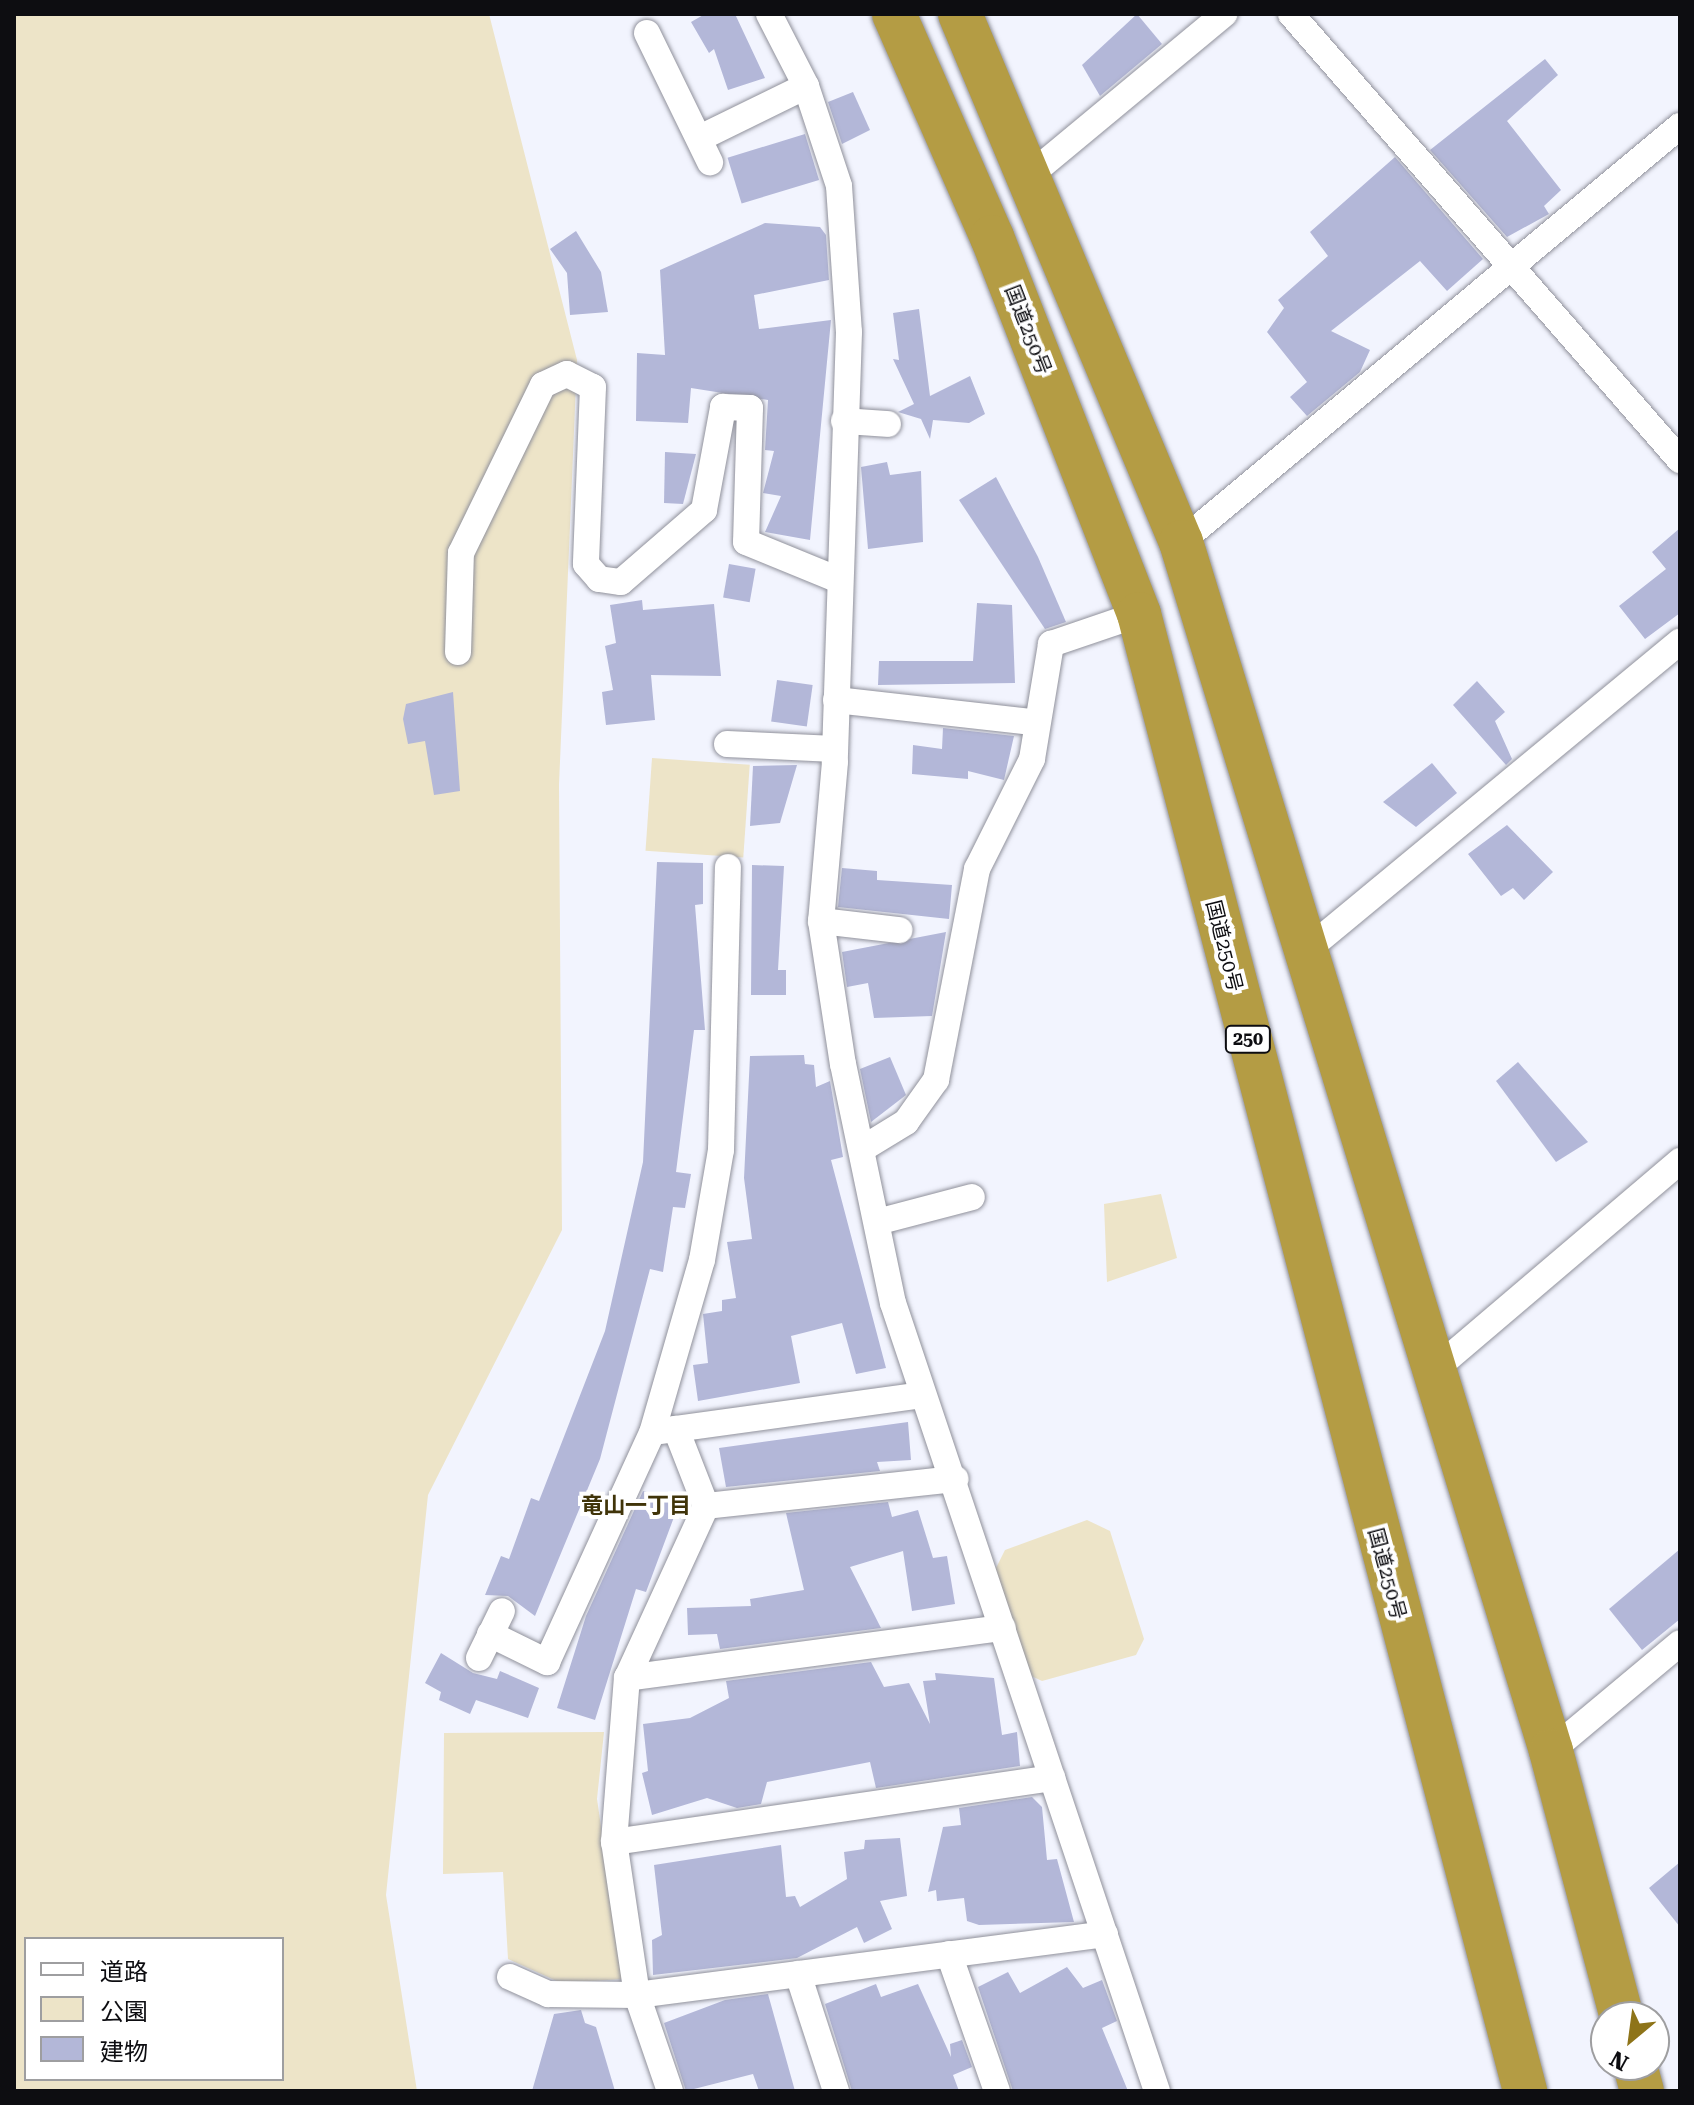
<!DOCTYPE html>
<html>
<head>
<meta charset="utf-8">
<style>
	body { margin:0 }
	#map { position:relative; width:1694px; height:2105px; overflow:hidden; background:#f2f4fe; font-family:"Roboto Serif","Noto Sans JP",serif }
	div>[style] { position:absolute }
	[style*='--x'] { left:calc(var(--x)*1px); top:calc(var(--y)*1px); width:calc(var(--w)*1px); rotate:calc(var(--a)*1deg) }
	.green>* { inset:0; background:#ede4c8; transform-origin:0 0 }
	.building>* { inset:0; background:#b3b7d8; transform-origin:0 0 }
	.roads { filter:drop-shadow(0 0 2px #90919b) drop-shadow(0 0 2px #90919b) }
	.minor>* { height:26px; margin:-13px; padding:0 13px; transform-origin:13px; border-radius:13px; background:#fff }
	.trunk>* { height:44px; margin:-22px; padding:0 22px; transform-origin:22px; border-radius:22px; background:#b49c44 }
	span { translate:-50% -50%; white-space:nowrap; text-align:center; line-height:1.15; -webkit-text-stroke:8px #fff; paint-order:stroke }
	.shield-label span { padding:2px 6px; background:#fff; border:2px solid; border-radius:6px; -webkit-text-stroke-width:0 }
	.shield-label { font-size:18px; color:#0d0d11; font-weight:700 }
	.street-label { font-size:20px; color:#0d0d11 }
	.neighbourhood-label { font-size:22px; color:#403409; font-weight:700 }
	.frame { position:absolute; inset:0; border:16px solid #0d0d11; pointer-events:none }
	.legend { position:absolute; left:24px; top:1937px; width:260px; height:144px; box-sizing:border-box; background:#fff; border:2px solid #9e9ea0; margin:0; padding:10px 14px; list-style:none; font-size:24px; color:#0d0d11 }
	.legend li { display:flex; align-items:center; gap:16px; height:40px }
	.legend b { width:40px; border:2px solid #9e9ea0 }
	.north { position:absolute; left:1590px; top:2001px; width:80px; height:80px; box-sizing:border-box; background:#fff; border:2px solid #9e9ea0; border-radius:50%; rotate:209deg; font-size:22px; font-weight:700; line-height:32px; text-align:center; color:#0d0d11 }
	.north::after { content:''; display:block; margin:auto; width:28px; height:36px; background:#8e7419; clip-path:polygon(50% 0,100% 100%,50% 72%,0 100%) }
</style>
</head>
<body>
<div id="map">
	<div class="green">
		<i style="clip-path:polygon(evenodd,14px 14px,489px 14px,577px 360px,559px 785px,562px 1230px,428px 1495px,386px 1895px,417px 2091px,14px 2091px,14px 14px,26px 1939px,282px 1939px,282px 2079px,26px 2079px,26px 1939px)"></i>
		<i style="left:652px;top:758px;width:98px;height:93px;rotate:4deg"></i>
		<i style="clip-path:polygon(1161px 1194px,1177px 1258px,1107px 1282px,1104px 1204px)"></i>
		<i style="clip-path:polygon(1087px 1520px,1110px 1531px,1144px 1639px,1136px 1655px,1042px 1681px,1025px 1673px,992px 1576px,1005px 1550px)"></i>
		<i style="clip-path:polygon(604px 1732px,597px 1799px,623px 1979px,561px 1983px,508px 1959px,503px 1872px,443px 1874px,444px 1733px)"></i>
	</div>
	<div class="building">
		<i style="clip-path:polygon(705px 14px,735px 14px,765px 78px,728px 90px,714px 49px,709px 53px,691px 22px)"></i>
		<i style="clip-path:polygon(1137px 14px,1162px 44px,1100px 96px,1082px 65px)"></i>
		<i style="clip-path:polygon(1545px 59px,1558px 75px,1507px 121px,1561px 190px,1544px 206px,1549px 214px,1507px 237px,1430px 150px)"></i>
		<i style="clip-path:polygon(853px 92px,870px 130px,842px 144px,828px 102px)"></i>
		<i style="left:805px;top:134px;width:48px;height:81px;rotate:73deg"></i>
		<i style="clip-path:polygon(1395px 157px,1483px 259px,1447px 291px,1420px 261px,1331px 331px,1370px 350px,1360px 372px,1307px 416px,1290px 397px,1307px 382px,1267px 332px,1284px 308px,1278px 300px,1328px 256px,1310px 232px)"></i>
		<i style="clip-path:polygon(765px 223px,820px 227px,826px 235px,829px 280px,754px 295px,759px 329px,831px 320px,810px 540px,765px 532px,781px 496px,763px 493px,774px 451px,765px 450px,768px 400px,691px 388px,688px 423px,636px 421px,637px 353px,665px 355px,660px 270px)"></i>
		<i style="clip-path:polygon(576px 231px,601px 272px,608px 312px,570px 315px,567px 273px,550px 249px)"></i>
		<i style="clip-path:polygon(919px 309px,930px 396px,970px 376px,985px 414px,969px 423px,933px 420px,930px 439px,921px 419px,898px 412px,914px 404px,893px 359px,899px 360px,893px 313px)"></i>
		<i style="clip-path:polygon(665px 452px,696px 454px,683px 504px,664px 503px)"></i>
		<i style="clip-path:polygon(887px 462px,890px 475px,921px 471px,923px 542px,868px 549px,861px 467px)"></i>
		<i style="clip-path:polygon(996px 477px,1038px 557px,1066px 622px,1045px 629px,959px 500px)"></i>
		<i style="clip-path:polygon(1680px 528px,1680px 613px,1645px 639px,1619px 606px,1666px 569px,1652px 552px)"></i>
		<i style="left:729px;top:564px;width:27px;height:34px;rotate:10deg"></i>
		<i style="clip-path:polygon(642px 600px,643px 610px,714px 604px,721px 676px,651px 675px,655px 720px,606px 725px,602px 692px,613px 690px,605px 646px,616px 643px,610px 605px)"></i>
		<i style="clip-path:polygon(977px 603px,1012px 605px,1015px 683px,878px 685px,879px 661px,973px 661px)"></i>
		<i style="left:777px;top:680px;width:36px;height:42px;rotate:8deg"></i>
		<i style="clip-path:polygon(1477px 681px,1505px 712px,1495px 721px,1512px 759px,1506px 765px,1453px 705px)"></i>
		<i style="clip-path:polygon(453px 692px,460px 791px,434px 795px,425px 741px,408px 744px,403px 719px,406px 704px)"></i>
		<i style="clip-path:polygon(943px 728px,1014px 736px,1004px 780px,968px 771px,968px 779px,912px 774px,913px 745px,942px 749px)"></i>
		<i style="clip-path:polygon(1432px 763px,1457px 793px,1416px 827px,1383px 802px)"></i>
		<i style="clip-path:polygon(797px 765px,780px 823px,750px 826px,753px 766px)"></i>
		<i style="clip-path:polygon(1507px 825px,1553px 872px,1524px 900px,1513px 888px,1501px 896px,1468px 854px)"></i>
		<i style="clip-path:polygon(657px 862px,703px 863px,703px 904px,695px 905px,705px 1030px,694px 1030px,676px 1172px,691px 1174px,685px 1208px,673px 1207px,663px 1272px,650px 1269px,600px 1459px,535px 1616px,508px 1596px,485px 1595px,501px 1556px,509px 1559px,531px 1498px,539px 1501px,605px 1331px,643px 1162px)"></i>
		<i style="clip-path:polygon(752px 865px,784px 866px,778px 970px,786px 970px,786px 995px,751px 995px)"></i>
		<i style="clip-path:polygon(842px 868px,877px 871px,877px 880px,952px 885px,949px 919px,838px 907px)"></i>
		<i style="clip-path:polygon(946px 932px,932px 1016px,874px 1018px,868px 983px,847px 987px,842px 952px)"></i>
		<i style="clip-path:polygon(804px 1055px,805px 1064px,814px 1065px,816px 1087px,830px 1081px,843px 1157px,831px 1160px,886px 1368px,856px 1374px,842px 1323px,791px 1336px,800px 1383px,698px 1401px,693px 1365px,708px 1363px,703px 1314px,722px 1311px,722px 1300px,736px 1298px,727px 1242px,752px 1239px,744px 1178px,750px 1056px)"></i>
		<i style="clip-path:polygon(890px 1057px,906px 1095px,871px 1122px,860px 1069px)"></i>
		<i style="clip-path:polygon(1518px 1062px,1588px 1142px,1556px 1162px,1496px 1081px)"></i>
		<i style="clip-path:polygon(908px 1422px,911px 1460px,877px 1462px,880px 1471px,726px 1487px,719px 1448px)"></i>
		<i style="clip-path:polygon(643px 1491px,680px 1501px,646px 1592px,636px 1589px,595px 1720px,557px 1708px,586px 1616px)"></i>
		<i style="clip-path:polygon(888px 1502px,892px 1517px,918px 1510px,933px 1558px,947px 1556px,955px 1604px,912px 1611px,903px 1551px,850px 1567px,881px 1628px,720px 1649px,717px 1634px,688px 1635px,687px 1608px,751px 1606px,750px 1599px,804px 1590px,786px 1513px)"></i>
		<i style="clip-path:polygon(1680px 1549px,1680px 1619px,1642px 1650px,1609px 1609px)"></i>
		<i style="clip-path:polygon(441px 1653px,473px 1673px,497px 1679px,500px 1671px,539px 1688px,528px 1718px,476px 1700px,470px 1714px,439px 1700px,441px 1692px,425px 1683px)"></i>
		<i style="clip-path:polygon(871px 1662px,884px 1687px,909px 1683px,930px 1724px,923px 1681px,936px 1680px,935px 1673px,994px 1678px,1002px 1735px,1017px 1732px,1020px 1766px,876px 1788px,870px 1762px,767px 1782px,761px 1804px,737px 1808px,707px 1798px,652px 1815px,642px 1773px,648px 1771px,643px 1724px,690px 1718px,729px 1698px,726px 1681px)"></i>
		<i style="clip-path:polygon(1032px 1797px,1042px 1807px,1047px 1860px,1057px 1859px,1074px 1922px,979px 1925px,967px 1921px,964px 1898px,937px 1901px,936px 1890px,928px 1892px,943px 1827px,961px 1825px,959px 1808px)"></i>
		<i style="clip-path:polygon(900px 1838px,907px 1896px,880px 1901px,892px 1929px,864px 1943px,857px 1927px,797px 1958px,653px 1975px,652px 1940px,662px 1935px,654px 1865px,781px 1845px,786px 1897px,795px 1896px,800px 1907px,847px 1879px,844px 1852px,864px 1849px,865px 1840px)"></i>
		<i style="clip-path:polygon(1680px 1862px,1680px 1927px,1649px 1888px)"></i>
		<i style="clip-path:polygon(1067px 1967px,1083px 1988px,1102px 1980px,1117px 2021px,1102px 2028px,1128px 2091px,1013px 2091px,978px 1987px,1008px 1972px,1020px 1993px)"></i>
		<i style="clip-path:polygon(876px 1984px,881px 1997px,918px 1984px,951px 2057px,950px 2044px,962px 2040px,972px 2067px,953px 2075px,959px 2091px,852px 2091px,825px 2004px)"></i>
		<i style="clip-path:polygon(768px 1994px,795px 2091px,759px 2091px,753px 2074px,686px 2091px,664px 2023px,725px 2000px)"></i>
		<i style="clip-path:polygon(581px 2010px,585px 2023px,596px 2027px,615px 2091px,532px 2091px,554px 2014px)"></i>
	</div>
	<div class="roads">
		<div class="minor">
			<i style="--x:769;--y:14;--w:81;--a:62.8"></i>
			<i style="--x:806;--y:86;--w:105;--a:71.7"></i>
			<i style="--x:839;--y:186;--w:146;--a:86.1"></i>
			<i style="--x:849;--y:332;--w:430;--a:91.9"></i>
			<i style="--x:835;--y:762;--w:160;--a:95"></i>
			<i style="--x:821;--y:921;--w:145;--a:81.3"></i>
			<i style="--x:843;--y:1064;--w:244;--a:78.2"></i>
			<i style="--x:893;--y:1303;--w:831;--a:71.48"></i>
			<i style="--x:1291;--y:14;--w:592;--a:48.91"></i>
			<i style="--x:647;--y:33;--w:144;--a:64"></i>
			<i style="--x:700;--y:138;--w:118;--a:-26.1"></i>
			<i style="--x:1029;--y:176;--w:254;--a:-39.7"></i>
			<i style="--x:844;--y:421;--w:44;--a:3.9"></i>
			<i style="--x:1181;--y:542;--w:650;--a:-39.82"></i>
			<i style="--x:458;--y:652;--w:99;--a:-88.3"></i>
			<i style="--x:461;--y:553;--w:187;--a:-64"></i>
			<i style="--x:543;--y:385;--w:26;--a:-25"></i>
			<i style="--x:567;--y:374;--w:29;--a:27"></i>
			<i style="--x:593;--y:387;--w:177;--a:92.3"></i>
			<i style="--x:586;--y:564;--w:20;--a:49"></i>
			<i style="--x:599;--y:579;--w:22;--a:8"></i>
			<i style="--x:621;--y:582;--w:110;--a:-40.9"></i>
			<i style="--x:704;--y:510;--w:105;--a:-79.5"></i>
			<i style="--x:723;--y:407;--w:27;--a:2"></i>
			<i style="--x:750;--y:408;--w:134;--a:91.7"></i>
			<i style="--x:746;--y:542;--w:97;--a:22.3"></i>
			<i style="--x:836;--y:700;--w:198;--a:6.4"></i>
			<i style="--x:727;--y:744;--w:108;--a:2.7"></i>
			<i style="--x:821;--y:921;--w:79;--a:6.6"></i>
			<i style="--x:1307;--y:950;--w:484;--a:-39.6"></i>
			<i style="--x:862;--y:1149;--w:52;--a:-31.5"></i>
			<i style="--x:906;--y:1122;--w:52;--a:-54.5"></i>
			<i style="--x:936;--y:1080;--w:215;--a:-79"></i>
			<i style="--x:977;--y:869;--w:123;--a:-63.4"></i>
			<i style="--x:1032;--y:759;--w:117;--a:-80.6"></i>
			<i style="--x:1051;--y:644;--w:93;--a:-18.8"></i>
			<i style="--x:877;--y:1222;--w:98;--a:-14.7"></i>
			<i style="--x:1432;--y:1372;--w:326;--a:-40.4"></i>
			<i style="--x:660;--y:1431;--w:264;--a:-7.8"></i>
			<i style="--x:706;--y:1506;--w:251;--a:-6.2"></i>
			<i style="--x:490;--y:1634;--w:64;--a:26.2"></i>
			<i style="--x:547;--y:1662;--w:252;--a:-65.4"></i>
			<i style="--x:652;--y:1433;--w:180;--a:-73.9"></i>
			<i style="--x:702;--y:1260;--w:112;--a:-80.2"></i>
			<i style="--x:721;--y:1150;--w:283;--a:-88.6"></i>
			<i style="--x:479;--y:1658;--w:52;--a:-63.9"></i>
			<i style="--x:627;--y:1678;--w:379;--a:-7.6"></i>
			<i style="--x:1551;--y:1751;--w:168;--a:-39.9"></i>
			<i style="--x:614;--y:1842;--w:443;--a:-8.3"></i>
			<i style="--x:949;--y:1954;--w:145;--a:70.7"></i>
			<i style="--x:798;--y:1974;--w:123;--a:72"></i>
			<i style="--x:510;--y:1977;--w:42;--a:24.1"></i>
			<i style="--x:548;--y:1994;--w:89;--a:0.6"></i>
			<i style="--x:637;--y:1995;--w:472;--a:-7.4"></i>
			<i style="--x:670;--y:2091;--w:102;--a:-109"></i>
			<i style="--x:637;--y:1995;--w:155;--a:-98.5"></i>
			<i style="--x:614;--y:1842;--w:165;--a:-85.5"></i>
			<i style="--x:627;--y:1678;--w:189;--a:-65.3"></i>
			<i style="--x:706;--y:1506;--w:83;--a:-111.3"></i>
		</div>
		<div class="trunk">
			<i style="--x:894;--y:14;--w:244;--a:66.3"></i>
			<i style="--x:992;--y:237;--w:405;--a:68.7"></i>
			<i style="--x:1139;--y:614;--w:1527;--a:75.35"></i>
			<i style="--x:960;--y:14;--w:572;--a:67.29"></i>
			<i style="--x:1181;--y:542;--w:1264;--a:72.98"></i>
			<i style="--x:1551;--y:1751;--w:275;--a:75.1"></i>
			<i style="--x:1635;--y:2065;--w:27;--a:75"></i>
		</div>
	</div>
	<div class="shield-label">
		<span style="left:1248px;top:1039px">250</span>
	</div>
	<div class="street-label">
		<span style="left:1028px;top:330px;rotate:69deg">国道250号</span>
		<span style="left:1224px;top:946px;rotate:76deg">国道250号</span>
		<span style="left:1387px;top:1574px;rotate:75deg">国道250号</span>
	</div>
	<div class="neighbourhood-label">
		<span style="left:636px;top:1506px">竜山一丁目</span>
	</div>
	<div class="frame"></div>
	<ul class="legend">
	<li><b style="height:10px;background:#fff"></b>道路</li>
	<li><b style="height:22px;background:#ede4c8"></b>公園</li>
	<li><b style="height:22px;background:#b3b7d8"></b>建物</li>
	</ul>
	<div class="north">N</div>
</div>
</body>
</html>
